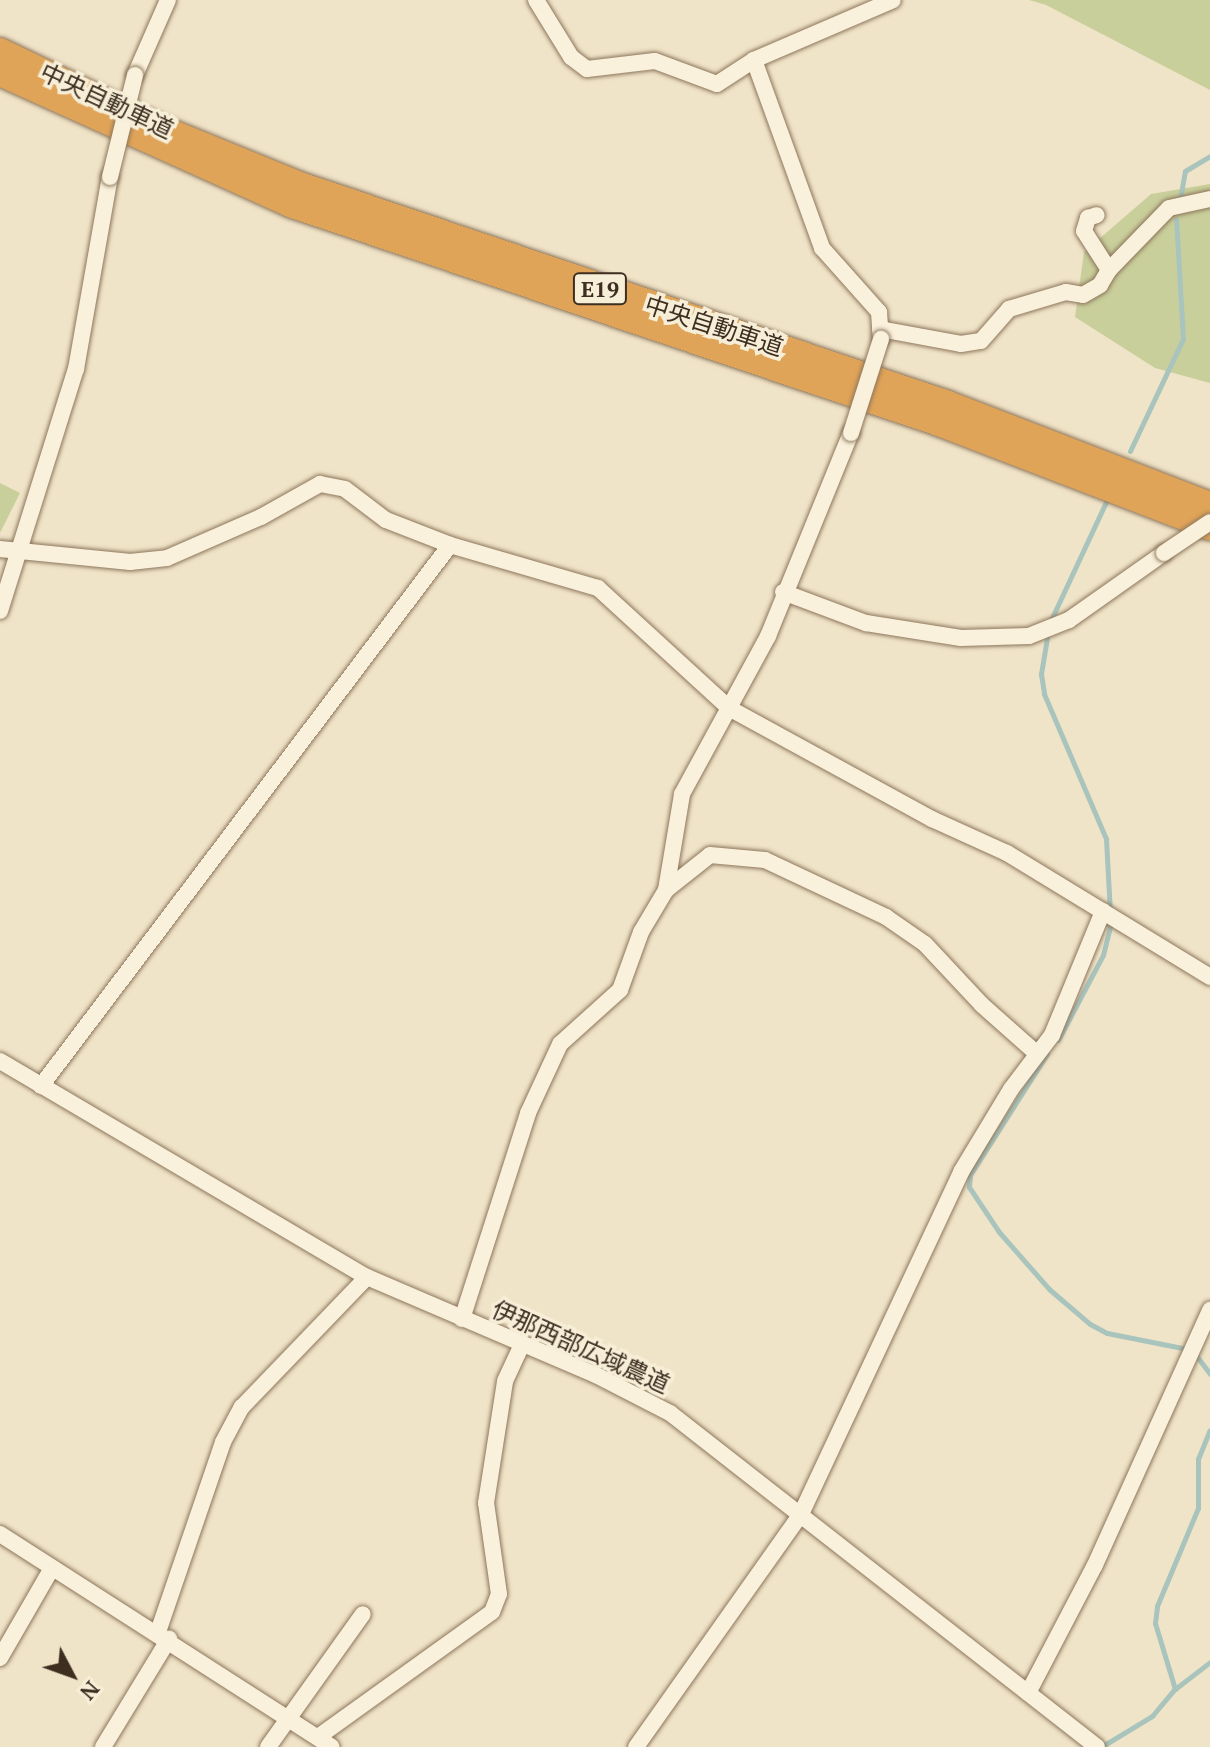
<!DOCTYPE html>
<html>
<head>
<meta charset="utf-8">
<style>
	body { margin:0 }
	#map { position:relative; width:1210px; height:1747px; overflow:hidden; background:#f0e4c8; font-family:"PT Serif","Noto Sans JP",serif }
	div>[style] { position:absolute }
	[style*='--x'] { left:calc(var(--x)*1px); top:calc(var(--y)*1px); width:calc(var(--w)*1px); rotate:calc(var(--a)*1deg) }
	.green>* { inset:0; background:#c9cf9b }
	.stream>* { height:5px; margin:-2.5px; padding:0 2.5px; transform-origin:2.5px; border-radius:2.5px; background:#a9c4bc }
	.roads { filter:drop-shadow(0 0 2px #8d765c) drop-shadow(0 0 2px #8d765c) }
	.minor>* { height:16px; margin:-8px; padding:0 8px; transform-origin:8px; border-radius:8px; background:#faf1dc }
	.highway>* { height:24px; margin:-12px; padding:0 12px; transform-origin:12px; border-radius:12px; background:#e0a458 }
	.bridges { filter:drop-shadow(0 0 2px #8d765c) drop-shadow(0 0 2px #8d765c) }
	.minor-bridge>* { height:16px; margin:-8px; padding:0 8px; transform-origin:8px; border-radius:8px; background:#faf1dc }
	span { translate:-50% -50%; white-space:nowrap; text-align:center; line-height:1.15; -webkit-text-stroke:7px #f7eed8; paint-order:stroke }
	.shield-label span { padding:2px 6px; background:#f7eed8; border:2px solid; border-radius:6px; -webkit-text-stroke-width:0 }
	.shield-label { font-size:22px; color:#3d2e20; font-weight:700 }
	.street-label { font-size:24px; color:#3d2e20 }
	.north { position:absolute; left:32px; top:1635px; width:80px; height:80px; -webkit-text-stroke:6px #f7eed8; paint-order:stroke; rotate:131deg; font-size:22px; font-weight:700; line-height:32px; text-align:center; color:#3d2e20 }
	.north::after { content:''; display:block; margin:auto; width:28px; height:36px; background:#3d2e20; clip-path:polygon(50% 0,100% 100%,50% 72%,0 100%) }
</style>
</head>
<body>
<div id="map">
	<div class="green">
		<i style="clip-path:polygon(1029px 0,1210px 0,1210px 90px,1046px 5px)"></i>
		<i style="clip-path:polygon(1210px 184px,1210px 383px,1155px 368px,1075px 317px,1084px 252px,1151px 194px)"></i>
		<i style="clip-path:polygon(0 483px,20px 493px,0 533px)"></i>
	</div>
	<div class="stream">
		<i style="--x:1180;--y:199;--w:28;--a:-80"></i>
		<i style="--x:1185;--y:171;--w:29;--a:-31"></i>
		<i style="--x:1130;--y:451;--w:124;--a:-64.7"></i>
		<i style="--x:1183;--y:339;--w:120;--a:-93.3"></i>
		<i style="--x:1050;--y:622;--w:135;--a:-65"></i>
		<i style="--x:1048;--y:632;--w:43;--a:99.5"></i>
		<i style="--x:1041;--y:674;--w:20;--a:81"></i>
		<i style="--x:1044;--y:694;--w:158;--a:66.8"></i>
		<i style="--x:1106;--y:839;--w:73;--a:86.9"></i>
		<i style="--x:1058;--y:1040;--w:96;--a:-62.1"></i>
		<i style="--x:1103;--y:955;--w:34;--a:-76"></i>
		<i style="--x:1047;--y:1054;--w:143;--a:122.5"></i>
		<i style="--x:970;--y:1175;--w:12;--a:95"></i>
		<i style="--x:969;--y:1187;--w:54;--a:56.3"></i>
		<i style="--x:999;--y:1232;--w:76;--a:48.7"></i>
		<i style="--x:1049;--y:1289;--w:54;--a:40.5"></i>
		<i style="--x:1090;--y:1324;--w:19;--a:28"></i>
		<i style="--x:1107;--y:1333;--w:87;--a:11.3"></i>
		<i style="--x:1192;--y:1350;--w:30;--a:53"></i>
		<i style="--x:1175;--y:1689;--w:69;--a:-106.9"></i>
		<i style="--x:1155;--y:1623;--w:17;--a:-83"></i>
		<i style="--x:1157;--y:1606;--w:106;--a:-67.3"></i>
		<i style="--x:1198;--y:1508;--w:49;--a:-90"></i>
		<i style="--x:1198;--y:1459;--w:31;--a:-68"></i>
		<i style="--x:1101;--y:1747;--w:60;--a:-31.3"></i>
		<i style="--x:1152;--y:1716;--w:35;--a:-50"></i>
		<i style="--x:1175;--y:1689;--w:44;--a:-37.6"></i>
	</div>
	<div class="roads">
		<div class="minor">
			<i style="--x:536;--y:0;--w:67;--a:58.4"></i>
			<i style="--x:571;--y:57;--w:20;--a:37"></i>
			<i style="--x:587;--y:69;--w:68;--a:-6.7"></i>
			<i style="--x:655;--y:61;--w:66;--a:20.4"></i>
			<i style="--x:717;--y:84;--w:44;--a:-33"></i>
			<i style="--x:754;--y:60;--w:200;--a:70.1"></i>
			<i style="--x:822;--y:248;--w:86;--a:48.3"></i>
			<i style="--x:879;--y:312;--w:27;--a:86"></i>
			<i style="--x:754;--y:60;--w:151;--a:-23.3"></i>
			<i style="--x:135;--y:75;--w:82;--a:-66.3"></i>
			<i style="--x:1109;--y:270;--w:86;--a:-45.9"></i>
			<i style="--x:1169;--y:208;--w:42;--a:-12.4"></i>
			<i style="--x:880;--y:329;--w:82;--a:10.5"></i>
			<i style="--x:961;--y:344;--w:20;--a:-9"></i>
			<i style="--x:981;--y:341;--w:43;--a:-48.8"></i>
			<i style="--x:1009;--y:309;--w:59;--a:-16.6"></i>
			<i style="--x:1066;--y:292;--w:17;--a:10"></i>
			<i style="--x:1083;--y:295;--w:20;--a:-30"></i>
			<i style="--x:1100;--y:285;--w:17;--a:-59"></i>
			<i style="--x:1109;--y:270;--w:46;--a:-122.7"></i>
			<i style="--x:1084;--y:231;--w:14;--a:-73"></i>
			<i style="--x:1088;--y:218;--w:9;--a:-18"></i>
			<i style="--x:0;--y:549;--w:131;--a:5.7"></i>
			<i style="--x:130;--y:562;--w:37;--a:-6"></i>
			<i style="--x:167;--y:558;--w:103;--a:-23.6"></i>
			<i style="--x:261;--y:517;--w:68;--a:-29.2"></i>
			<i style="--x:320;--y:484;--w:25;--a:11"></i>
			<i style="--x:345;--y:489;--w:51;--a:37.1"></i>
			<i style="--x:386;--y:520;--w:69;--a:21.3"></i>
			<i style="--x:450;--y:545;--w:154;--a:16.2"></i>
			<i style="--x:598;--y:588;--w:178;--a:42.5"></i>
			<i style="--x:729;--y:708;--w:231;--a:28.7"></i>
			<i style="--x:932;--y:819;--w:82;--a:24.4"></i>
			<i style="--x:1007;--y:853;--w:238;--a:31.4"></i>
			<i style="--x:783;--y:592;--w:89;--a:20.5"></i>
			<i style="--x:866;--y:623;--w:96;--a:9"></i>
			<i style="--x:961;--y:638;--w:68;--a:-1.7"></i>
			<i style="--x:1029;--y:636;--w:43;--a:-21.8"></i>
			<i style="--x:1069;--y:620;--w:116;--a:-35.2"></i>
			<i style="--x:0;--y:611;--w:254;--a:-72.6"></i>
			<i style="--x:76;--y:369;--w:195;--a:-80"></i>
			<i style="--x:666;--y:890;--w:56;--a:-38.5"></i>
			<i style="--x:710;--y:855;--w:55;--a:5.2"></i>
			<i style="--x:765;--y:860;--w:134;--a:25.2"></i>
			<i style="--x:886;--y:917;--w:47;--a:34.7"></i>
			<i style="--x:925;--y:944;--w:83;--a:46.9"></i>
			<i style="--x:982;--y:1005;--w:72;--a:41.6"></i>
			<i style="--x:0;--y:1061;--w:426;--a:30.5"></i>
			<i style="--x:367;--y:1277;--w:249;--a:23.2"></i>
			<i style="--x:596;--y:1375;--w:83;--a:27.2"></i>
			<i style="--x:670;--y:1413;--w:542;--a:38.03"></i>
			<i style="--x:41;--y:1086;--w:678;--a:-52.91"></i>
			<i style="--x:462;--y:1319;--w:216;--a:-72.2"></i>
			<i style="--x:528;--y:1113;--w:76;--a:-65.1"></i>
			<i style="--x:560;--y:1044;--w:81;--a:-42"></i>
			<i style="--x:620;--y:990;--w:62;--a:-70.1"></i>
			<i style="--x:641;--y:932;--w:49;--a:-59.2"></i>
			<i style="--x:666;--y:890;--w:97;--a:-80.5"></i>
			<i style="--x:682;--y:794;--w:180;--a:-61.4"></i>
			<i style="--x:768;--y:636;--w:219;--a:-67.8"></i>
			<i style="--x:0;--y:1534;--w:394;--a:32.7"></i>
			<i style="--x:158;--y:1632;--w:201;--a:-71.1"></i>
			<i style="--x:223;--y:1442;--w:40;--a:-62"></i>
			<i style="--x:242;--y:1407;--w:180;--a:-46.1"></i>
			<i style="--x:0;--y:1658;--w:104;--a:-60"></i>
			<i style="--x:1028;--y:1693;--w:144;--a:-62.4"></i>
			<i style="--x:1095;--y:1565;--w:280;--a:-65.7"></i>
			<i style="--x:318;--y:1737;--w:214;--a:-35.7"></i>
			<i style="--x:492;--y:1612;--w:19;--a:-69"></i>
			<i style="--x:499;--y:1594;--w:92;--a:-98.1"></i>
			<i style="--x:486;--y:1503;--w:123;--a:-81.1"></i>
			<i style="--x:505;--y:1381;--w:38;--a:-65"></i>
			<i style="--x:103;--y:1747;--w:127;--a:-58.6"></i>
			<i style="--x:268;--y:1747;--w:163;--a:-54.5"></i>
			<i style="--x:636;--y:1747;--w:286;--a:-54.7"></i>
			<i style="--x:801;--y:1514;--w:378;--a:-64.9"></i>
			<i style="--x:961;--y:1172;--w:97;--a:-58.9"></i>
			<i style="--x:1011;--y:1089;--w:68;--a:-52.8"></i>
			<i style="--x:1052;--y:1035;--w:134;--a:-67.6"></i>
		</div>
		<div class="highway">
			<i style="--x:0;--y:50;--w:183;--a:25.6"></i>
			<i style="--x:165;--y:129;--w:146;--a:22.2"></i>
			<i style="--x:300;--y:184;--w:684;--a:18.67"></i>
			<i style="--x:948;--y:403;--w:281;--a:21.1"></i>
			<i style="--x:0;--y:74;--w:318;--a:24.3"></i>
			<i style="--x:290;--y:205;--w:685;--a:18.65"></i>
			<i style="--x:939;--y:424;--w:290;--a:21"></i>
		</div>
	</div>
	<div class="bridges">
		<div class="minor-bridge">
			<i style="--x:110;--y:177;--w:105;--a:-76.2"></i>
			<i style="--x:851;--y:433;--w:99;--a:-72.3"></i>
			<i style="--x:1164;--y:553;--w:55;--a:-34"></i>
		</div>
	</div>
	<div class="shield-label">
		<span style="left:600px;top:289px">E19</span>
	</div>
	<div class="street-label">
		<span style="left:107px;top:101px;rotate:25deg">中央自動車道</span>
		<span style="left:714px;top:326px;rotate:18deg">中央自動車道</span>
		<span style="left:581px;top:1347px;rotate:24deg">伊那西部広域農道</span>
	</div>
	<div class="north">N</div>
</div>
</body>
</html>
